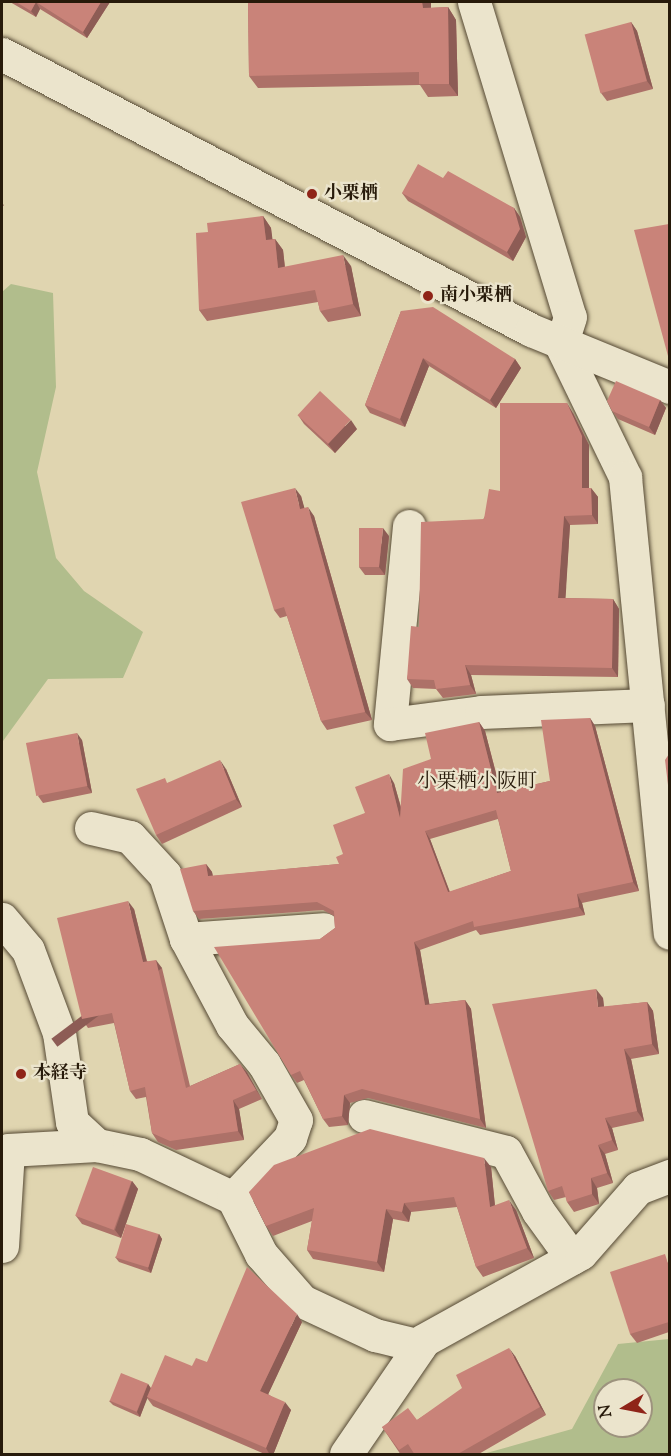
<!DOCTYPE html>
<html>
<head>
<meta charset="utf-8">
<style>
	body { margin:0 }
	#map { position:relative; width:671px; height:1456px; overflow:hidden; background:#e0d5b0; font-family:"Sorts Mill Goudy","Noto Serif JP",serif }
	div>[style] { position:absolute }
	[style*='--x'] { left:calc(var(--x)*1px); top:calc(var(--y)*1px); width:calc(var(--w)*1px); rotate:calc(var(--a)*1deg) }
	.green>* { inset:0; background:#b1bd8c }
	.roads { filter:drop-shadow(0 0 2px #554934) drop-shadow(0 0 2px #554934) }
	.minor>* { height:33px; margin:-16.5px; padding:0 16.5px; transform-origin:16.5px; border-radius:16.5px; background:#ebe4cc }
	.wall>* { inset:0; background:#ad7168 }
	.shaded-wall>* { inset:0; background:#8d5c55; transform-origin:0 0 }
	.building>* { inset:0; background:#c98379; transform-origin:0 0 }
	.dots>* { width:16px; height:16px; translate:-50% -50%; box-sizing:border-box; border:3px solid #ebe4cc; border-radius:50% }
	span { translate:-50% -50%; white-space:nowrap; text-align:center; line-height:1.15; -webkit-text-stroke:4.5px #ebe4cc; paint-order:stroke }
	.poi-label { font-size:18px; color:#271a0a; font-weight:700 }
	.left { translate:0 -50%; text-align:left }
	.neighbourhood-label { font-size:20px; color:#271a0a }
	.frame { position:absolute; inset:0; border:3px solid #271a0a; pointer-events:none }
	.north { position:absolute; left:593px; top:1378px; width:60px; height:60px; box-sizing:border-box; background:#ebe4cc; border:2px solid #9d937e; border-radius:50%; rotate:260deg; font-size:16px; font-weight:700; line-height:24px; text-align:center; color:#271a0a }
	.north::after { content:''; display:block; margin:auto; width:21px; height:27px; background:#8f2418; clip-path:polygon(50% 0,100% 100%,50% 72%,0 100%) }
</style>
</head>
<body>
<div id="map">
	<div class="green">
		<i style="clip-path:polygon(11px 284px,53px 293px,56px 387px,37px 472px,56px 558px,84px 591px,143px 632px,123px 678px,48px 679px,3px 741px,2px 765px,2px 292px)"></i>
		<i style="clip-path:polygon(evenodd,669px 1339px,669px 1454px,483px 1454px,572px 1429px,618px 1344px,669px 1339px,605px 1390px,641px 1390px,641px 1426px,605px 1426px,605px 1390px)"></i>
	</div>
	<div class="roads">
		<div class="minor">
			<i style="--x:474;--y:2;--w:329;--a:73.1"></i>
			<i style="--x:570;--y:317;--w:29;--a:108"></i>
			<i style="--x:561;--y:345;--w:147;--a:64.1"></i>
			<i style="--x:625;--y:477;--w:458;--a:84.4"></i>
			<i style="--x:2;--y:54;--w:597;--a:27.55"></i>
			<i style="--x:531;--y:330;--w:150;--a:22.3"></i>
			<i style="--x:409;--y:526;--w:199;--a:95.5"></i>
			<i style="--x:390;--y:724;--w:92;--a:-7.5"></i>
			<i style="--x:481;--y:712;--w:167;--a:-2.4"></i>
			<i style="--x:91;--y:828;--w:40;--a:13"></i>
			<i style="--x:130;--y:837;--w:52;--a:47.4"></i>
			<i style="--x:165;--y:875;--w:67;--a:71.8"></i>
			<i style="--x:2;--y:919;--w:40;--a:50"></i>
			<i style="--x:28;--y:950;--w:89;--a:69.5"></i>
			<i style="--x:59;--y:1033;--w:90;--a:81.7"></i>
			<i style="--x:72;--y:1122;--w:34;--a:43"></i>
			<i style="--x:97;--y:1145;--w:44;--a:11.8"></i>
			<i style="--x:140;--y:1154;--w:103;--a:25.3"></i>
			<i style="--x:233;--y:1198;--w:63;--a:63.4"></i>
			<i style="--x:261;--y:1254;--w:62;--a:48.9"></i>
			<i style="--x:302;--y:1301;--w:81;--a:25"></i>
			<i style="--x:375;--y:1335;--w:46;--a:13.7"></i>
			<i style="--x:364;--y:1116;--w:146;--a:14.2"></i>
			<i style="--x:506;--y:1152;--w:67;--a:61.5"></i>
			<i style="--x:538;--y:1211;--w:58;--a:54.1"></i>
			<i style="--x:233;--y:1198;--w:83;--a:-46.5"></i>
			<i style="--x:290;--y:1138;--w:19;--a:-72"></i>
			<i style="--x:296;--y:1120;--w:64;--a:-119.7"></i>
			<i style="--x:264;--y:1064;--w:50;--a:-129.4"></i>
			<i style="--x:232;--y:1025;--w:98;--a:-118.1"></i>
			<i style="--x:186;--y:939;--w:138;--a:-4.1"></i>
			<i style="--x:2;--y:1246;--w:96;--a:-86.4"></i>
			<i style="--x:8;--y:1150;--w:89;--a:-3.2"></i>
			<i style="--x:346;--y:1454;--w:138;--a:-55.6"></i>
			<i style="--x:424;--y:1340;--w:179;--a:-29"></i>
			<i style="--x:581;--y:1253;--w:86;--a:-48.8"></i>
			<i style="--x:638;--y:1188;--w:34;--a:-21"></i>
		</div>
	</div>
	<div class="wall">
		<i style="clip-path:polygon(10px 2px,110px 2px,87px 38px,40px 9px,36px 17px)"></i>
		<i style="clip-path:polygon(248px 2px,431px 2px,431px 8px,448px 7px,456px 20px,458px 96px,428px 97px,420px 85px,258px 88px,249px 76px)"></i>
		<i style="clip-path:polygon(631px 22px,637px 31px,653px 89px,607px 101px,601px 93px)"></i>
		<i style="clip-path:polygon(443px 178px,514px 208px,520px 217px,526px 237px,513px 261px,408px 201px,402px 193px)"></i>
		<i style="clip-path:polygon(263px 216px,271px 228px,272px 239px,275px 239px,283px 250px,285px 267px,351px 266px,361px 316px,328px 322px,320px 311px,318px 302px,207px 321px,199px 310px,208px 232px)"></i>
		<i style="clip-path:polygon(401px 311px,515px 359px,521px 368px,496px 408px,429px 366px,405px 427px,370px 413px,365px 405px)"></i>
		<i style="clip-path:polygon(660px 400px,666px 408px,655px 435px,618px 419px,612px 411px)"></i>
		<i style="clip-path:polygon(573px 413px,589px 445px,589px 488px,591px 488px,598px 497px,598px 524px,570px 525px,565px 598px,613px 599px,619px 609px,618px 677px,471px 675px,476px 694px,443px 698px,436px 689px,413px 688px,407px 679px,419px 627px,500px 491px)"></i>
		<i style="clip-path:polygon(298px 415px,357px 429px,335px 453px,304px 424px)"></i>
		<i style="clip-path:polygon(301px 496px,304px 508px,314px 516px,372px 720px,327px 730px,321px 721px,287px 616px,280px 618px,274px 610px)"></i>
		<i style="clip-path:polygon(389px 536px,385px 575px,365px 575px,359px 567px)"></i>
		<i style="clip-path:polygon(evenodd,590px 718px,595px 726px,639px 891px,582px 903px,585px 915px,480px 935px,476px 930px,420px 950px,429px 1004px,465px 1000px,471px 1009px,486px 1128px,368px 1098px,350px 1103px,348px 1125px,329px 1127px,323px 1119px,304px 1080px,297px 1083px,291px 1075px,320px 939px,335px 928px,334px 916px,323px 910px,199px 919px,193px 911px,206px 864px,212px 872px,213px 876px,339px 864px,365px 813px,394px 783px,401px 807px,431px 759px,479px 722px,485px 731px,501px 792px,550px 781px,590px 718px,498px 819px,511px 871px,450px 892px,430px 839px,498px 819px)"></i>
		<i style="clip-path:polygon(82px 740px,92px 793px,43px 803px,38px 796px)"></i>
		<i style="clip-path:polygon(226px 769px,242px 807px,162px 844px,156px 835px,168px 783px)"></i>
		<i style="clip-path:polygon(134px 909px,147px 961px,162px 968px,190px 1086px,240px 1064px,262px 1099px,239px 1109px,244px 1140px,176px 1150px,158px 1142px,152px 1133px,146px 1097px,136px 1099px,130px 1091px,114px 1023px,88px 1028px,82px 1019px)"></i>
		<i style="clip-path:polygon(603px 998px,604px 1007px,647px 1002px,653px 1011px,659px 1054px,631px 1059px,644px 1121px,612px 1128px,618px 1150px,605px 1154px,613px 1183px,597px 1188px,599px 1204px,574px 1212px,567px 1202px,566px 1197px,554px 1200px,548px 1191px)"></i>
		<i style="clip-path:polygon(491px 1167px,495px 1205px,516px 1210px,534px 1258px,483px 1277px,476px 1267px,457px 1207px,411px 1212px,409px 1222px,393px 1219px,384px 1272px,313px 1259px,307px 1250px,312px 1221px,273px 1236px,266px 1226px,249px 1192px)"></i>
		<i style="clip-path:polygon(132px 1181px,138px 1189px,121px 1238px,82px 1224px,76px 1216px)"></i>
		<i style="clip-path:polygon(159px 1234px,162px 1239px,151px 1273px,119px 1262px,115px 1257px)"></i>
		<i style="clip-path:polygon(669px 1260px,669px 1332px,637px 1343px,630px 1334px)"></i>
		<i style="clip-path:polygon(302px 1322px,268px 1394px,291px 1410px,273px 1455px,267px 1455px,153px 1406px,147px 1398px,140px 1417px,113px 1405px,109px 1401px,148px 1384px,151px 1388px,192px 1366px,207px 1362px)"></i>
		<i style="clip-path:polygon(515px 1356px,546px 1415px,477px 1455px,415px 1455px,414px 1453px,411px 1455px,401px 1455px,382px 1427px,417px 1420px)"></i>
	</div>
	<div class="shaded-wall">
		<i style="clip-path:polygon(36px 2px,40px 9px,36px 17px,31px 11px)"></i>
		<i style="clip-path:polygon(101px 2px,110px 2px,87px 38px,83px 32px)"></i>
		<i style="clip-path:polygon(422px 2px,431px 2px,431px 21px,423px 8px)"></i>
		<i style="clip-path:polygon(448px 7px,456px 20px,458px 96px,449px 84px)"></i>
		<i style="clip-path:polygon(631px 22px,637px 31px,653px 89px,647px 81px)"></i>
		<i style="left:2px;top:202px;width:4px;height:80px;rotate:63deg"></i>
		<i style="clip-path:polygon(514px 208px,520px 217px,526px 237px,513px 261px,507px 252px)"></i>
		<i style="clip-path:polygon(263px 216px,271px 228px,274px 251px,266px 240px)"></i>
		<i style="clip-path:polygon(275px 239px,283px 250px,286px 279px,278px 268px)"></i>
		<i style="clip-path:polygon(343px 255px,351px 266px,361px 316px,353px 304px)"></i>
		<i style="clip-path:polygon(423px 358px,429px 366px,405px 427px,400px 419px)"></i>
		<i style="clip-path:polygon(515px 359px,521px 368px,496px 408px,490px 400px)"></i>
		<i style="clip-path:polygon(660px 400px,666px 408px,655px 435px,649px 427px)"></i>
		<i style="clip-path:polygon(567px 403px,573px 413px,589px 445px,589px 497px,582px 488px)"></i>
		<i style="clip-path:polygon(351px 420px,357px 429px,335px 453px,328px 444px)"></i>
		<i style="clip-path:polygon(295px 488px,301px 496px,307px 517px,300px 509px)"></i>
		<i style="clip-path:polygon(591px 488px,598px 497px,598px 524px,592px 515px)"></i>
		<i style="clip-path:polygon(308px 507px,314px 516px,372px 720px,365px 712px)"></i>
		<i style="clip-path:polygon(564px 516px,570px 525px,565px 607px,558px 598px)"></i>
		<i style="clip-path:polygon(383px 528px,389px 536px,385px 575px,379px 567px)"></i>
		<i style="clip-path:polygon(613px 599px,619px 609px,618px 677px,612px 668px)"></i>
		<i style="clip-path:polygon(465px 665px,471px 675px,476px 694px,470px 685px)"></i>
		<i style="clip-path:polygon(590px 718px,595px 726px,639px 891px,633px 882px)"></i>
		<i style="clip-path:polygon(479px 722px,485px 731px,503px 801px,497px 793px)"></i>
		<i style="clip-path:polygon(77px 733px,82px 740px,92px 793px,87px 786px)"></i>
		<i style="clip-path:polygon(220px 760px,226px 769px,242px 807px,236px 799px)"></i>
		<i style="clip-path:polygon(389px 774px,394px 783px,406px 826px,400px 818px)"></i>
		<i style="clip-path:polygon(425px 831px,430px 839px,453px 901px,448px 892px)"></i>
		<i style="clip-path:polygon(206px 864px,212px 872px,214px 885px,208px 876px)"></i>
		<i style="clip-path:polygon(577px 894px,582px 903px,585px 915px,579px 907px)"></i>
		<i style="clip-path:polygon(128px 901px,134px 909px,149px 971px,143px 962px)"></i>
		<i style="clip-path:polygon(414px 942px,420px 950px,431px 1013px,425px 1005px)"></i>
		<i style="left:156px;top:960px;width:10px;height:131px;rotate:53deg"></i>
		<i style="clip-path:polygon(596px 989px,603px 998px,605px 1017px,598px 1007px)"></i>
		<i style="clip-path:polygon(465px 1000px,471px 1009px,486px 1128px,480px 1119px)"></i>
		<i style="clip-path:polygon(647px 1002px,653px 1011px,659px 1054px,652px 1044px)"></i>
		<i style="clip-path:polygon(624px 1049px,631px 1059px,644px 1121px,637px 1111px)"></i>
		<i style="clip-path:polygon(240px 1064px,247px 1072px,262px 1099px,256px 1090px)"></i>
		<i style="clip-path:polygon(344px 1095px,350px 1103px,348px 1125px,342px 1116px)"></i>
		<i style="clip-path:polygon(233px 1100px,239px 1109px,244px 1140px,238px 1131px)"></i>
		<i style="clip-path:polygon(605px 1118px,612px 1128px,618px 1150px,612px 1140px)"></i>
		<i style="clip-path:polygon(598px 1145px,605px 1154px,613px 1183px,607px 1173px)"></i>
		<i style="clip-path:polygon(484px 1158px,491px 1167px,496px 1217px,490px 1207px)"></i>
		<i style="clip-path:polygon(591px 1178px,597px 1188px,599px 1204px,592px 1194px)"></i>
		<i style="clip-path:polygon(132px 1181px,138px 1189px,121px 1238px,115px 1230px)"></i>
		<i style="clip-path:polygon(509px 1200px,516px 1210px,534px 1258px,527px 1248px)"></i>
		<i style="clip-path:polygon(404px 1203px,411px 1212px,409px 1222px,402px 1212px)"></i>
		<i style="clip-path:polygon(386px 1209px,393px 1219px,384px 1272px,377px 1262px)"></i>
		<i style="clip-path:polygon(159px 1234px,162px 1239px,151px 1273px,148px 1268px)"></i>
		<i style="clip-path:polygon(297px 1314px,302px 1322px,266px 1399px,260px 1391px)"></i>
		<i style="clip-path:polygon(509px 1348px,515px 1356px,546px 1415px,540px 1407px)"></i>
		<i style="clip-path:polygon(148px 1384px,151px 1389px,140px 1417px,137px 1412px)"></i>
		<i style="clip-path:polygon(285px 1402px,291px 1410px,273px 1455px,270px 1455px,266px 1448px)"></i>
	</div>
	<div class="building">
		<i style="clip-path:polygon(16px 2px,101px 2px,83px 32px,36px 2px,31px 11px)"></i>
		<i style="clip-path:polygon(248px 2px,422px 2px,423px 8px,448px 7px,449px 84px,419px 84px,419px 72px,249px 76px)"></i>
		<i style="left:631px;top:22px;width:61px;height:48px;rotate:75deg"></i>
		<i style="clip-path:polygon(418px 164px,443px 178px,448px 171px,514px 208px,520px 229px,507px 252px,402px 193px)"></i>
		<i style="clip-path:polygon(263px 216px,266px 240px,275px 239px,278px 268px,343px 255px,353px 304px,320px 311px,315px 290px,199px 310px,196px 233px,208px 232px,207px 223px)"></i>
		<i style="clip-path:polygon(669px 224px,669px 355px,668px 356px,634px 230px)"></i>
		<i style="clip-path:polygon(433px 307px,515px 359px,490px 400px,423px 358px,400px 419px,365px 405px,401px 311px)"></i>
		<i style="clip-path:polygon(616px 381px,660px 400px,649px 427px,612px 411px,607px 401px)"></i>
		<i style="left:320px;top:391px;width:42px;height:33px;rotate:43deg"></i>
		<i style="clip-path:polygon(500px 403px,567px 403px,582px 436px,582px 488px,591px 488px,592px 515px,564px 516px,558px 598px,613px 599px,612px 668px,465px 665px,470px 685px,436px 689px,434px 680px,407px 679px,411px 626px,419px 627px,421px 522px,484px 519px,489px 489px,500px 491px)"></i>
		<i style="clip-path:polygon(295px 488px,300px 509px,308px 507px,365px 712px,321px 721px,284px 607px,274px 610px,241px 502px)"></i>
		<i style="clip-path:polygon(359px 528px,383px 528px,379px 567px,359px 567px)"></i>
		<i style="clip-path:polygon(evenodd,590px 718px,633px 882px,577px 894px,579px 907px,474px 927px,473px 921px,414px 942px,425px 1005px,465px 1000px,480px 1119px,362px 1089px,344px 1095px,342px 1116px,323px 1119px,300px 1071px,291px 1075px,214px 947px,320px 939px,335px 928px,334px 911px,317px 902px,193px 911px,180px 869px,206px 864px,208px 876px,339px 864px,336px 857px,343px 854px,333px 825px,365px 813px,355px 787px,389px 774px,400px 818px,403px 769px,431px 759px,425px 733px,479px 722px,497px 793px,550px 781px,541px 720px,590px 718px,496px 810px,511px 871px,448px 892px,425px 831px,496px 810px)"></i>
		<i style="left:77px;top:733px;width:54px;height:52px;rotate:79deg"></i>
		<i style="clip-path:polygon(669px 754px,669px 786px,668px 785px,665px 760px)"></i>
		<i style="clip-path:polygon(220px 760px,236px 799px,156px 835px,136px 789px,165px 778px,167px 783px)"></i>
		<i style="clip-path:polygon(128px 901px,143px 962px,156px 960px,186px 1088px,240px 1064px,256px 1090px,233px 1100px,238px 1131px,170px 1141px,152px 1133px,145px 1087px,130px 1091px,112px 1013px,82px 1019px,57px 918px)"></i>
		<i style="clip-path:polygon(596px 989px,598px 1007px,647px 1002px,652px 1044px,624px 1049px,637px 1111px,605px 1118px,612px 1140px,598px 1145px,607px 1173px,591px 1178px,592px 1194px,567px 1202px,562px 1186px,548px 1191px,492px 1004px)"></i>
		<i style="clip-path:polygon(370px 1129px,484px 1158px,490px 1207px,509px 1200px,527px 1248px,476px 1267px,454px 1197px,404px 1203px,402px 1212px,386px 1209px,377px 1262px,307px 1250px,314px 1208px,266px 1226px,249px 1192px,274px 1165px)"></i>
		<i style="left:93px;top:1167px;width:41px;height:52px;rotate:20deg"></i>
		<i style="left:126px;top:1224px;width:34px;height:35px;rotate:17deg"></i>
		<i style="clip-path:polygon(665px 1254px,669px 1267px,669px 1322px,630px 1334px,610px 1272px)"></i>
		<i style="clip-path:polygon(247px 1267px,297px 1314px,260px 1391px,285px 1402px,266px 1448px,147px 1397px,165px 1355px,192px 1366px,196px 1358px,207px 1362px)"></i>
		<i style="clip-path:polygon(509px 1348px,540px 1407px,456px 1455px,415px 1455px,408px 1444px,399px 1450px,382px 1427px,408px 1408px,417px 1420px,462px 1388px,456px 1375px)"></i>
		<i style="left:121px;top:1373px;width:29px;height:30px;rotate:22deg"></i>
	</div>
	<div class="dots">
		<i style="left:312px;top:194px;background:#8f2418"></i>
		<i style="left:428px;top:296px;background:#8f2418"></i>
		<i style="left:21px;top:1074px;background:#8f2418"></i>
	</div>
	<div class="poi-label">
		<span class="left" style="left:324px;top:194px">小栗栖</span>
		<span class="left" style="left:440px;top:296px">南小栗栖</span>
		<span class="left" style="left:33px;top:1074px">本経寺</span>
	</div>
	<div class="neighbourhood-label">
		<span style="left:477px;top:782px">小栗栖小阪町</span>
	</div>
	<div class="frame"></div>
	<div class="north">N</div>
</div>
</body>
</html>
